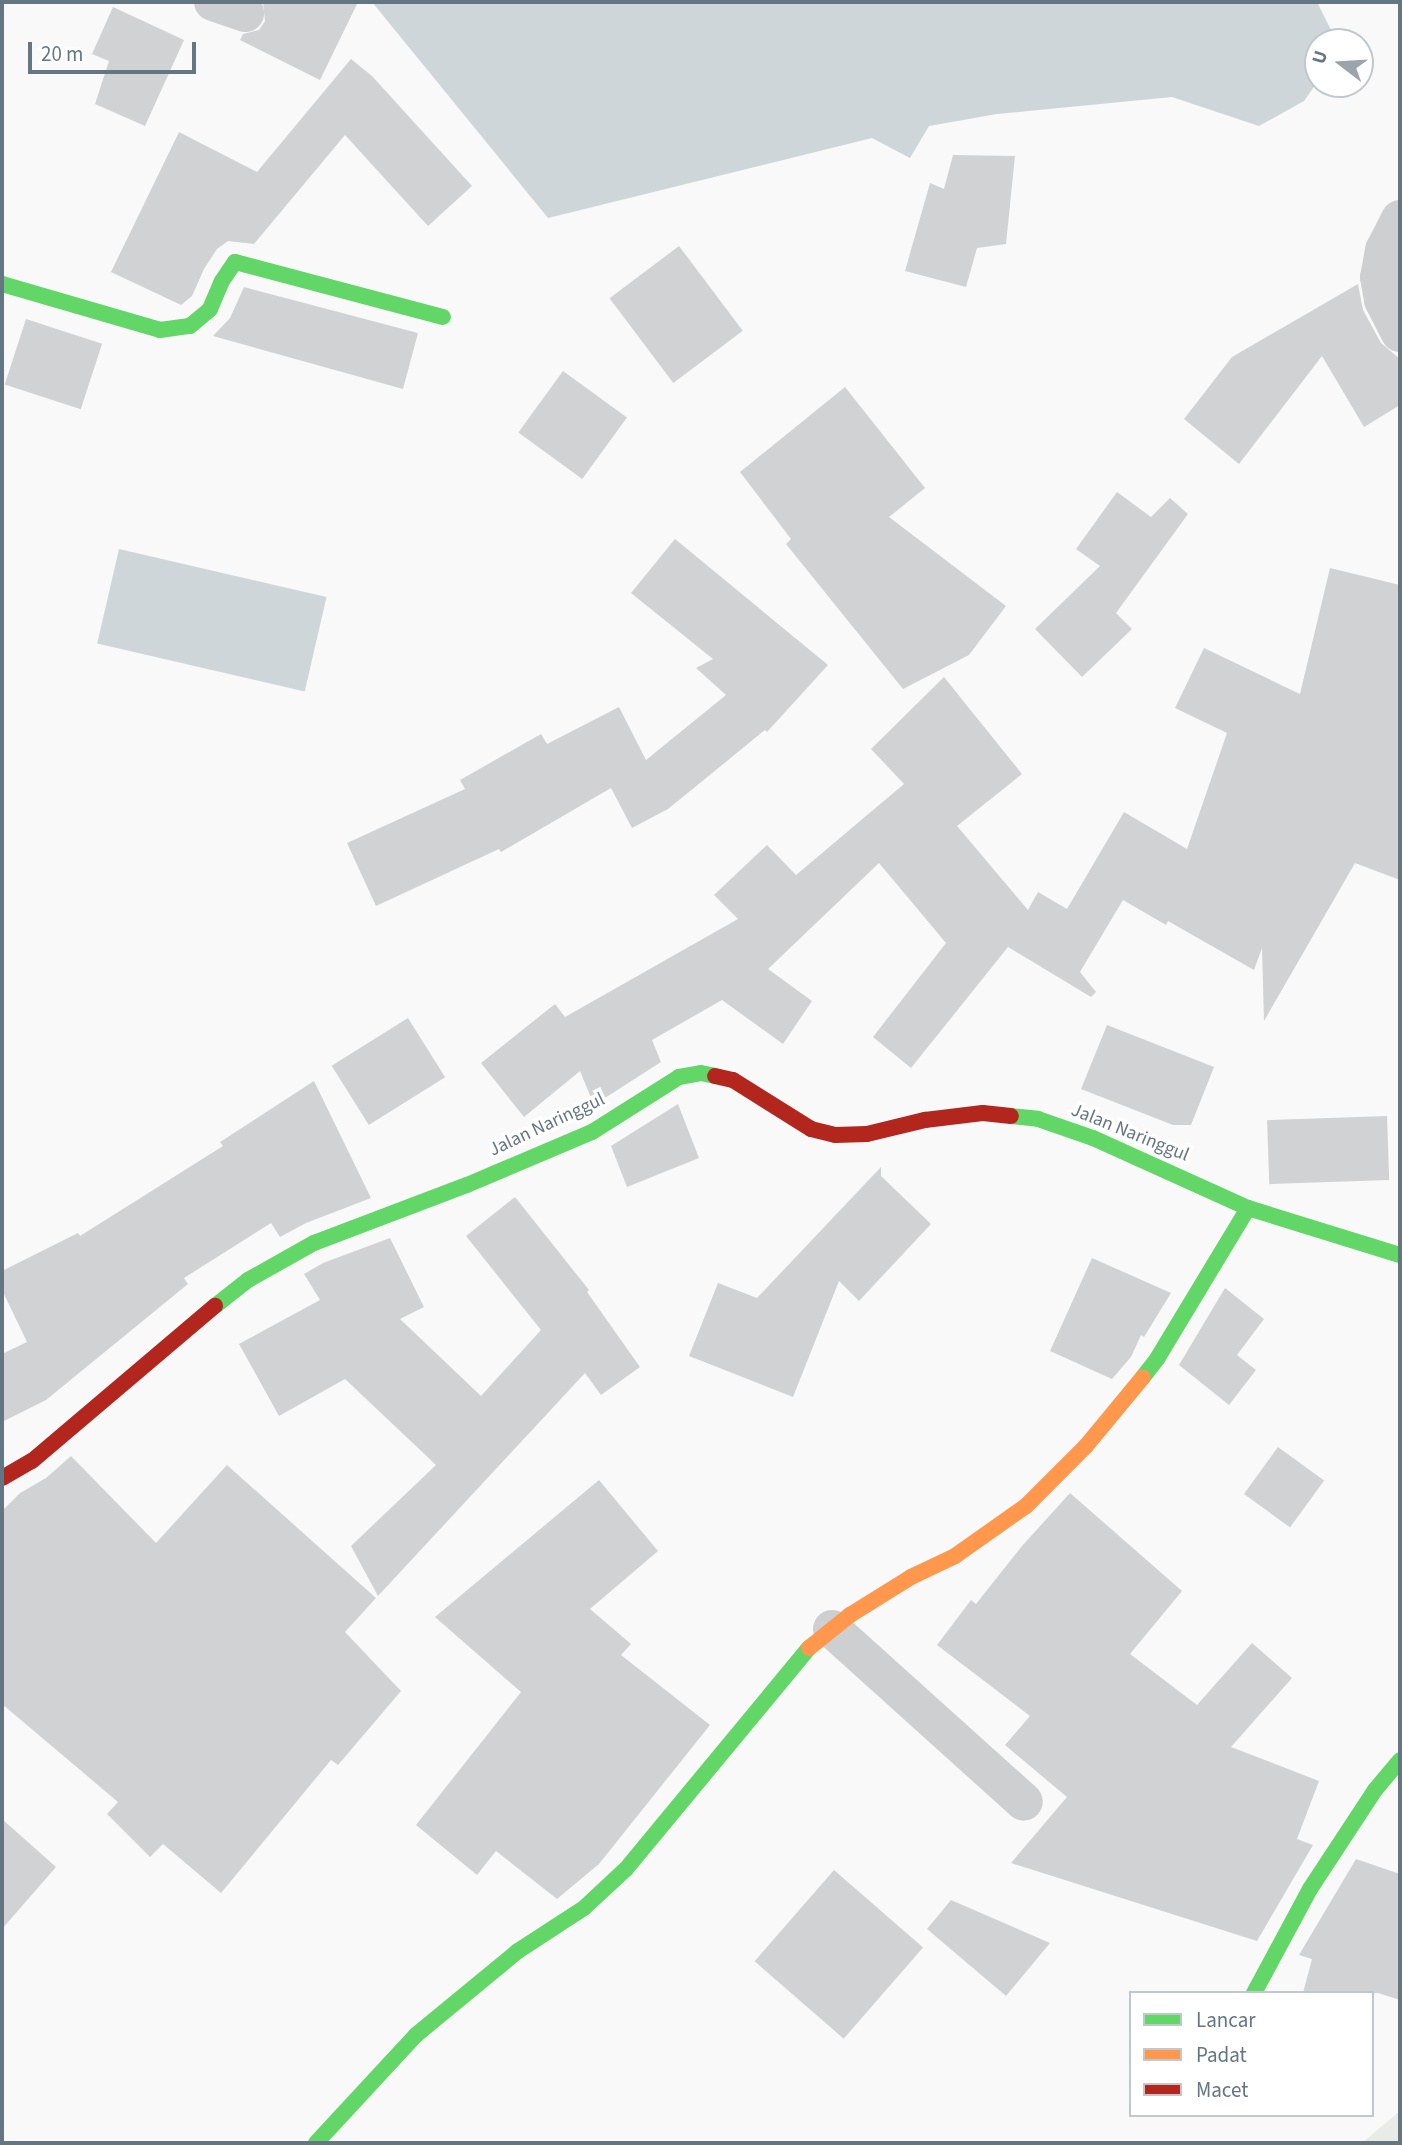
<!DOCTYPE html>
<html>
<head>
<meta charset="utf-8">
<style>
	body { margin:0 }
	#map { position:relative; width:1402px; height:2145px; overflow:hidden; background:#f9f9f9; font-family:"Source Sans 3",sans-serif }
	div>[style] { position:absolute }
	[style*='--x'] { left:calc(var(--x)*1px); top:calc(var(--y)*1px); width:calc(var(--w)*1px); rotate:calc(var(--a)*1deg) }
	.green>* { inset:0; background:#e8ebe6 }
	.water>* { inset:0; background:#ced6d9; transform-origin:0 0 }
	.building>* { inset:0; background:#d0d2d3; transform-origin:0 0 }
	.street>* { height:38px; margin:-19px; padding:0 19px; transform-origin:19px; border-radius:19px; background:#cecfd0 }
	.fast>* { height:16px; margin:-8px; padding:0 8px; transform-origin:8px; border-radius:8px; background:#63d668 }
	.slow>* { height:16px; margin:-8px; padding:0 8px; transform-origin:8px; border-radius:8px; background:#ff974d }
	.jam>* { height:16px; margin:-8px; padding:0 8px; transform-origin:8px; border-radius:8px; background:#b3261e }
	span { translate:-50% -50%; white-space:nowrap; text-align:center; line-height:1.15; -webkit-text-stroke:7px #fff; paint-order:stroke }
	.street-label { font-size:19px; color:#657683 }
	.frame { position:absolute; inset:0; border:4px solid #657683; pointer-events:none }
	.legend { position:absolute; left:1129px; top:1991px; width:245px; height:126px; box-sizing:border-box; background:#fff; border:2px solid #c1c8cd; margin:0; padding:9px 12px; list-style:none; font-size:21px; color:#657683 }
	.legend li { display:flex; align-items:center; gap:14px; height:35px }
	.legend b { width:35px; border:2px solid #c1c8cd }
	.north { position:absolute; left:1304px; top:28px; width:70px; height:70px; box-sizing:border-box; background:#fff; border:2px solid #c1c8cd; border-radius:50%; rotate:287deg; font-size:19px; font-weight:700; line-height:28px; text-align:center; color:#657683 }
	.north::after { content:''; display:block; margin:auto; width:24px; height:32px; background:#99a4ac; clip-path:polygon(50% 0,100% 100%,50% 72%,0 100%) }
	.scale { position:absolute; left:28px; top:42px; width:168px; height:32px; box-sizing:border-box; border:4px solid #657683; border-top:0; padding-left:9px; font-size:21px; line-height:24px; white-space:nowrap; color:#657683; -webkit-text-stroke:5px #fff; paint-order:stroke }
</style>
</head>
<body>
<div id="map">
	<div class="green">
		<i style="clip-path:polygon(1400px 2111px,1400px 2143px,1362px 2143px)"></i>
	</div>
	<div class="water">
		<i style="clip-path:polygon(372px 2px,1317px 2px,1337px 42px,1318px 42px,1318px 81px,1304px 101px,1259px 126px,1172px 97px,997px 114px,929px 126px,910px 158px,872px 138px,548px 218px)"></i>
		<i style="left:119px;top:549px;width:213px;height:97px;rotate:13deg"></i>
	</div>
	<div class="building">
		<i style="clip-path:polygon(263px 2px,358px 2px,320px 80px,240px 40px,243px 34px,259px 30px,265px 21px)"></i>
		<i style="clip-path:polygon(113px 7px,184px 40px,145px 126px,95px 104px,109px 61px,92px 54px)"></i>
		<i style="clip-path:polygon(351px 59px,372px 76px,472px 186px,428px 226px,345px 135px,254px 244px,228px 241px,217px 249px,204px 269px,192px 296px,181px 305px,111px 272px,179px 132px,257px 172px)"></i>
		<i style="clip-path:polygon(953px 155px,1015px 156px,1006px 244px,977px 248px,966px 287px,905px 271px,930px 183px,944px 189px)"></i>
		<i style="left:679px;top:246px;width:106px;height:87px;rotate:53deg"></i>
		<i style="clip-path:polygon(1358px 284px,1363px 310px,1381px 343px,1400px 359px,1400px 405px,1364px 427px,1322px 356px,1239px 464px,1184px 419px,1232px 357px)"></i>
		<i style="clip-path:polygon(244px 287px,418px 333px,403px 389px,213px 336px,230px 318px)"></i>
		<i style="left:26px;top:319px;width:80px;height:69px;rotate:18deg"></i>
		<i style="left:563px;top:371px;width:79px;height:76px;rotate:36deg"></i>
		<i style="clip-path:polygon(845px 387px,925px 488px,889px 517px,1006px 606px,969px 655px,903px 689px,786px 544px,791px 539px,740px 472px)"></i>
		<i style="clip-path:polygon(1117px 492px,1151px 517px,1170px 498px,1188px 514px,1116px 613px,1132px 629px,1082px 677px,1035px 629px,1100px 566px,1076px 549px)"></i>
		<i style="clip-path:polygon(675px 539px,828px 665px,767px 732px,765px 730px,668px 809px,632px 828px,611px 788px,501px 852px,499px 849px,376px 906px,347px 843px,465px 789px,460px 780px,541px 734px,547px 744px,619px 707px,646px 760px,726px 695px,696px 668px,713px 659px,631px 593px)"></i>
		<i style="clip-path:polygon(1330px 568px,1400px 585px,1400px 880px,1355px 863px,1264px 1021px,1262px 948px,1254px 970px,1168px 921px,1166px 925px,1123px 900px,1080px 972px,1096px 992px,1091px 997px,1008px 947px,911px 1068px,873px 1037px,946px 943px,879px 863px,768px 969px,812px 1001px,783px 1044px,722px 1000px,652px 1040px,661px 1062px,594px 1105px,580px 1071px,524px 1117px,481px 1063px,555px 1004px,565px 1017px,738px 919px,714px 895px,767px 845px,796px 875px,904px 784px,871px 749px,944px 677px,1022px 774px,957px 826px,1028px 910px,1038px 892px,1067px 909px,1124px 812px,1187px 849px,1227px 733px,1175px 708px,1204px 648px,1300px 694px)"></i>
		<i style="left:408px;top:1018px;width:70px;height:90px;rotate:58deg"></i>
		<i style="clip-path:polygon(1107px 1025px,1214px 1067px,1191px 1125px,1173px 1125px,1081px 1089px)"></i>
		<i style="clip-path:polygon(314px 1081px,371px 1198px,306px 1223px,280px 1237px,271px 1223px,184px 1278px,188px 1284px,46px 1400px,2px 1422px,2px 1354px,27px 1342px,2px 1290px,2px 1271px,78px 1233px,80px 1236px,223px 1146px,220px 1142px)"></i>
		<i style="clip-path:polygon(678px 1104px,699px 1158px,627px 1187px,611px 1146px)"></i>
		<i style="left:1387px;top:1116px;width:64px;height:120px;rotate:88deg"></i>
		<i style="clip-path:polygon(881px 1167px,881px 1176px,931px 1224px,859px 1301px,839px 1281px,793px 1397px,689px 1356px,718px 1283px,757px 1298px)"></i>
		<i style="clip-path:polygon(515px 1197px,589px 1290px,587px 1292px,640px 1367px,601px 1395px,585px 1373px,378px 1596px,351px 1546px,436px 1465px,345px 1379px,279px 1416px,239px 1344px,320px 1300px,304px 1274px,323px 1263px,390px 1238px,424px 1307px,400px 1319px,481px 1396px,541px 1330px,466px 1236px)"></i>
		<i style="clip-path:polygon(1092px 1258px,1171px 1293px,1144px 1337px,1141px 1335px,1131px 1357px,1112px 1379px,1050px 1351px)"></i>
		<i style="clip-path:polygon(1225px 1288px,1264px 1319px,1237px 1355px,1256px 1370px,1229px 1405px,1179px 1365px)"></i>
		<i style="left:1278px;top:1447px;width:57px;height:58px;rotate:36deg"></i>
		<i style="clip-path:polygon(71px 1456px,156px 1543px,227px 1465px,376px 1598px,345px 1632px,401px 1691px,338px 1765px,331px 1760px,221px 1893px,163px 1844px,150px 1857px,107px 1814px,118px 1802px,2px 1704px,2px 1511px,20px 1493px,46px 1478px)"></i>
		<i style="clip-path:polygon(599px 1480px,658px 1551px,590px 1609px,631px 1644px,621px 1655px,710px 1725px,599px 1864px,557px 1899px,496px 1851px,477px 1875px,416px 1825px,521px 1692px,435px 1617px)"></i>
		<i style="clip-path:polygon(1070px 1493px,1182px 1591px,1130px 1654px,1197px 1705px,1252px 1643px,1292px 1678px,1231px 1747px,1319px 1781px,1297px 1839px,1313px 1845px,1257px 1941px,1011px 1863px,1067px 1797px,1005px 1745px,1030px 1716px,937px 1645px,971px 1600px,976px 1604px,1022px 1546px)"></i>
		<i style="clip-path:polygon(2px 1819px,56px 1867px,2px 1929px)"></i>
		<i style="clip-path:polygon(1356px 1859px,1400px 1874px,1400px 2000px,1378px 1993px,1303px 1993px,1312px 1959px,1299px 1955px)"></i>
		<i style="left:834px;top:1870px;width:118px;height:121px;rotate:41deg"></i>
		<i style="clip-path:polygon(951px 1900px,1050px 1943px,1006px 1996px,927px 1929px)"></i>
	</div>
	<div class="street">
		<i style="--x:213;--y:2;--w:34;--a:19"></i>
		<i style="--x:1400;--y:219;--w:35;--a:117"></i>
		<i style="--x:1384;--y:250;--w:27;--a:100"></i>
		<i style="--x:1379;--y:277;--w:23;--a:80"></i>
		<i style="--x:1383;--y:300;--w:37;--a:63"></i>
		<i style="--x:832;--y:1629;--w:258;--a:42"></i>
	</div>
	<div class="fast">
		<i style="--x:2;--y:284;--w:165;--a:16.2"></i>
		<i style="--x:160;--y:330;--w:30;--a:-8"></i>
		<i style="--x:190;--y:326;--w:26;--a:-40"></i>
		<i style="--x:210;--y:309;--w:30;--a:-67"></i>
		<i style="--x:222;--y:281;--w:23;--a:-56"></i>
		<i style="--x:235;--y:262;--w:215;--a:14.8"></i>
		<i style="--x:1011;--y:1116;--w:27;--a:6"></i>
		<i style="--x:1038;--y:1119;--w:58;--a:19.1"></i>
		<i style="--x:1093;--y:1138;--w:170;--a:24.3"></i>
		<i style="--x:1248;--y:1208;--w:159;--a:17.2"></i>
		<i style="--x:215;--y:1306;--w:42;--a:-38.2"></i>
		<i style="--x:248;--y:1280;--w:76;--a:-29.3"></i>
		<i style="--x:314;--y:1243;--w:164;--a:-20.8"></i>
		<i style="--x:467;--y:1185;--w:136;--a:-23"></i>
		<i style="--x:592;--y:1132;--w:103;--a:-32.3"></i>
		<i style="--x:679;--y:1077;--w:22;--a:-10"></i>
		<i style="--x:701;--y:1073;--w:14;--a:12"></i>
		<i style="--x:1143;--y:1377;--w:23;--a:-52"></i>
		<i style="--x:1157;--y:1359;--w:176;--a:-58.9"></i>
		<i style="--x:1254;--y:1993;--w:118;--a:-61.7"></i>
		<i style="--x:1310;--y:1889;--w:118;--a:-56.7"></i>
		<i style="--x:1375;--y:1790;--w:39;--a:-50"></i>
		<i style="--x:316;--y:2143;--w:147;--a:-47.2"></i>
		<i style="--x:416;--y:2035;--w:132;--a:-39.5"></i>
		<i style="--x:518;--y:1951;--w:79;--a:-33.1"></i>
		<i style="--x:584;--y:1908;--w:57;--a:-42.9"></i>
		<i style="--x:626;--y:1869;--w:287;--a:-50.4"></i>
	</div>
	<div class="slow">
		<i style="--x:809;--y:1648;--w:53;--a:-38.8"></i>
		<i style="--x:850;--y:1615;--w:72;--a:-31.9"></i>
		<i style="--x:911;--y:1577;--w:49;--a:-25.5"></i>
		<i style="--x:955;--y:1556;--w:87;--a:-35.2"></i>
		<i style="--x:1026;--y:1506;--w:85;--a:-45"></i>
		<i style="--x:1086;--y:1446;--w:89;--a:-50.4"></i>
	</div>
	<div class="jam">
		<i style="--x:715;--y:1076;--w:18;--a:13"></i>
		<i style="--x:733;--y:1080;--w:92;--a:32.1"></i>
		<i style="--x:811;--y:1129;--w:25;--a:14"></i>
		<i style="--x:835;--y:1135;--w:32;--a:-2"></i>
		<i style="--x:867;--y:1134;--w:60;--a:-13.6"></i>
		<i style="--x:925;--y:1120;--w:58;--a:-6.9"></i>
		<i style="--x:983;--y:1113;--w:28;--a:6"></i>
		<i style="--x:2;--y:1478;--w:34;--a:-30"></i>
		<i style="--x:32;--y:1461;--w:240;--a:-40.3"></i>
	</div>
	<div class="street-label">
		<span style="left:547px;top:1125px;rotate:-25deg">Jalan Naringgul</span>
		<span style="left:1130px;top:1133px;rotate:22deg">Jalan Naringgul</span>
	</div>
	<div class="frame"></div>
	<ul class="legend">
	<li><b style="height:9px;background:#63d668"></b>Lancar</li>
	<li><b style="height:9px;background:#ff974d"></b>Padat</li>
	<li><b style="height:9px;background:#b3261e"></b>Macet</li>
	</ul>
	<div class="north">U</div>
	<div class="scale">20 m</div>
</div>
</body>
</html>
